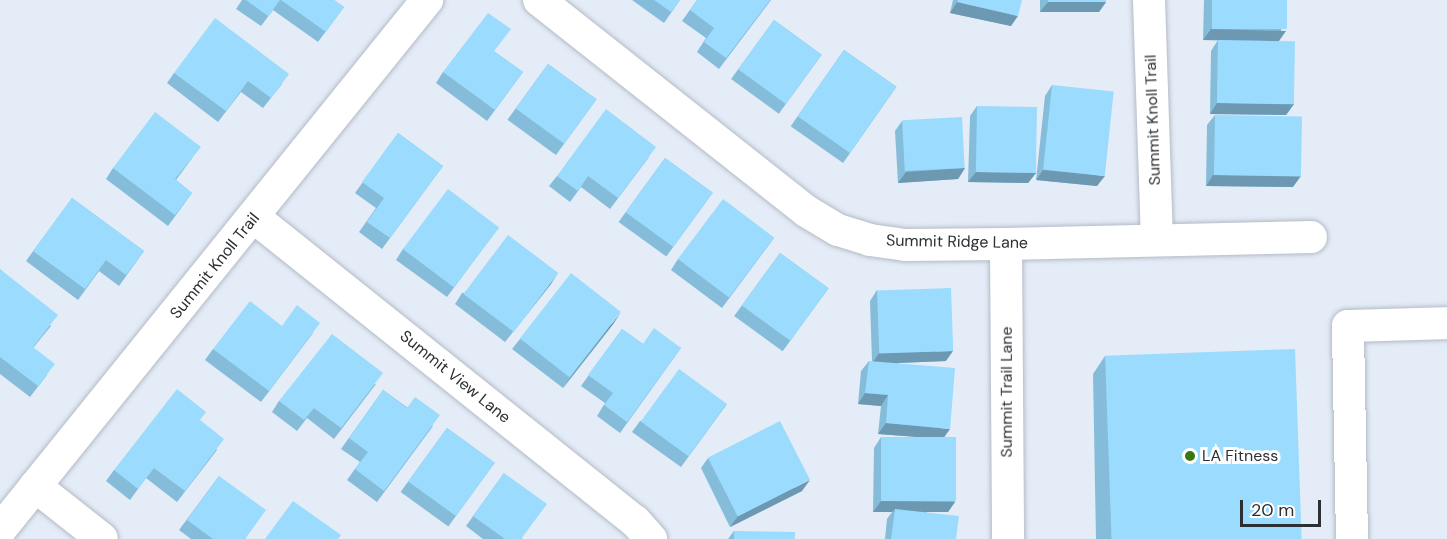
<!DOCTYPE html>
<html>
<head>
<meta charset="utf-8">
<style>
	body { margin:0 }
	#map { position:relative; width:1447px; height:539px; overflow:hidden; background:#e4ecf7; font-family:"DM Sans",sans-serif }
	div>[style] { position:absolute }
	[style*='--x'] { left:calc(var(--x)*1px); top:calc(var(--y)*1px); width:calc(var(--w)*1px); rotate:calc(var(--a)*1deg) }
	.roads { filter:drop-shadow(0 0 2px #b3bbc6) drop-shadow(0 0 2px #b3bbc6) }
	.minor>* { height:32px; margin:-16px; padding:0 16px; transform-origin:16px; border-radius:16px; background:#fff }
	.wall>* { inset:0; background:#85bcda; transform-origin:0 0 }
	.shaded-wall>* { inset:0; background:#6c99b1 }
	.building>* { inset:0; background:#9bdbfd; transform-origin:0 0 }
	.dots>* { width:16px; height:16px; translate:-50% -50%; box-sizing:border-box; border:3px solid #fff; border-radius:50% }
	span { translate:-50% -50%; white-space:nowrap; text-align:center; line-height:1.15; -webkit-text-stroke:6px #fff; paint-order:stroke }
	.street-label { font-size:16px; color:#2c3034 }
	.poi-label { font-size:16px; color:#2c3034 }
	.left { translate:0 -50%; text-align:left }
	.scale { position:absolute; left:1240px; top:500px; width:81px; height:27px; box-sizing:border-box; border:3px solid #2c3034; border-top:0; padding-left:8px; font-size:18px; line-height:21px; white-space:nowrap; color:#2c3034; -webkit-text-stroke:4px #fff; paint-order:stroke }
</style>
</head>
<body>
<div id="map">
	<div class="roads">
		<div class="minor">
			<i style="--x:539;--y:0;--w:340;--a:38.3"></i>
			<i style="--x:806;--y:211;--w:37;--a:31"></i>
			<i style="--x:838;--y:230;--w:34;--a:17"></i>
			<i style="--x:870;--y:240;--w:36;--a:8"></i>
			<i style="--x:906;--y:245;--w:100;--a:-0.6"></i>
			<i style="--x:1006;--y:244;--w:305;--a:-1.3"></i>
			<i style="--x:1149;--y:0;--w:239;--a:88.1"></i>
			<i style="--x:255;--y:218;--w:486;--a:38.6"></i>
			<i style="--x:635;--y:521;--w:24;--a:48"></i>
			<i style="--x:1006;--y:244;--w:295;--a:89.6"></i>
			<i style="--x:35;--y:486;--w:85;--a:38.3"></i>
			<i style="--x:0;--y:530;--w:681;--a:-51.14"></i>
			<i style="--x:1352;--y:539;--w:213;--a:-91.1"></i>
			<i style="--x:1348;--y:326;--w:99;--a:-1.7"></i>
		</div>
	</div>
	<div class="wall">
		<i style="clip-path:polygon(242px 0,334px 0,344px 7px,318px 42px,273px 10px,261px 26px,236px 9px)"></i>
		<i style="clip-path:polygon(632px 0,680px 0,664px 23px)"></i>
		<i style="clip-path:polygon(697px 0,771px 0,719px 69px,697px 52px,706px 38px,682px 21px)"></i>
		<i style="clip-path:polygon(953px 0,1022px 0,1011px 26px,950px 13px)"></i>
		<i style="clip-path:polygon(1040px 0,1106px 0,1106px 2px,1099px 12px,1040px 12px)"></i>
		<i style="clip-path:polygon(1204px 0,1287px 0,1279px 41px,1294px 104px,1286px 115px,1210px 114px,1211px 51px,1218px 40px,1255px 41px,1203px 40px)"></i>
		<i style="left:774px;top:20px;width:59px;height:73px;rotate:36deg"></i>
		<i style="left:844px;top:50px;width:64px;height:93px;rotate:35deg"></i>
		<i style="clip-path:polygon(495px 52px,523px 72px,487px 121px,436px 83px,443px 72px)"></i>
		<i style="left:548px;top:64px;width:60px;height:69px;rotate:36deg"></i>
		<i style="clip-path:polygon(174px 73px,282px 84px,263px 108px,241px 92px,218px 122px,167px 83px)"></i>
		<i style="clip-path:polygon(1052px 85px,1097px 186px,1036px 180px,1045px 96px)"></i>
		<i style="clip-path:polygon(977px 106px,1036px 173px,1028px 183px,968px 182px,970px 116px)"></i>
		<i style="clip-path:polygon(1215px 115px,1293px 187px,1206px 186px,1207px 125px)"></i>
		<i style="clip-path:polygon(902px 121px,965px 168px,958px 179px,898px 183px,895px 131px)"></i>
		<i style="clip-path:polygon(398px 133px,443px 166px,382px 249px,359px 232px,376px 208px,355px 193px)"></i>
		<i style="clip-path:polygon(193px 157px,176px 180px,192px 193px,168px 226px,106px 179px,113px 168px)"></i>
		<i style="clip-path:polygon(649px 157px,610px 209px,581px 187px,570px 202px,549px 186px,557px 176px)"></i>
		<i style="left:665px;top:158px;width:59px;height:79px;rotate:36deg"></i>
		<i style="clip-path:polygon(72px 198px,144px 251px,119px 286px,99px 271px,78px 300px,26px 261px)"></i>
		<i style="clip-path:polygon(499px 227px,447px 297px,396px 260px,403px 249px)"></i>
		<i style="clip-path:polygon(774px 238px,722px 308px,671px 270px,678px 259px)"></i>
		<i style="left:780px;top:253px;width:60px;height:78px;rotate:36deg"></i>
		<i style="clip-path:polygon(0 269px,51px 326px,33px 348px,47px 375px,30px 397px,0 374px)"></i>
		<i style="clip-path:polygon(551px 284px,505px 342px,455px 304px,462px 293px)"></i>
		<i style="clip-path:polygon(877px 290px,946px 361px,898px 363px,944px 437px,955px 502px,948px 512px,926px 512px,956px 539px,885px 539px,887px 519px,892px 512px,873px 512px,874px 448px,881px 437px,919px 437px,878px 434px,881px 406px,858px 404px,861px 371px,869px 361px,872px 361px,870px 301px)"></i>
		<i style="clip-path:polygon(614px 323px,563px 388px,512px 349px,520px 339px)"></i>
		<i style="clip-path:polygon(282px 326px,313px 333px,261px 402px,205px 360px,213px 349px)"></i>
		<i style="clip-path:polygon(622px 329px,643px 344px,681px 348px,620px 433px,597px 416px,605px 403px,581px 386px)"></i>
		<i style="clip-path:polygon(1105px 356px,1300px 539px,1096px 539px,1093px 374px)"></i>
		<i style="clip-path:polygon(376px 384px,334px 439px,307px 418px,297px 431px,272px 412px,279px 401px)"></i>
		<i style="clip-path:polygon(383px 390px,433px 426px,377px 502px,347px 480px,360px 462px,341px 449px)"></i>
		<i style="clip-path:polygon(727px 404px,681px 467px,632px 432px,640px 421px)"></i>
		<i style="clip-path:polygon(200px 421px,217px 450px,177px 502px,146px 478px,130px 500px,106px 481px,114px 470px)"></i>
		<i style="left:447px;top:428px;width:59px;height:79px;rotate:36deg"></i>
		<i style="clip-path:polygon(708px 458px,802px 491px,730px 527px,701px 468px)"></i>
		<i style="clip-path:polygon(504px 473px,522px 539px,483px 539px,466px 526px)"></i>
		<i style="clip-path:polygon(219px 476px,246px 539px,191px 539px,179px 530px)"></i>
		<i style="clip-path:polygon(734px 531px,795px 539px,728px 539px)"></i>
	</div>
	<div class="shaded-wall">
		<i style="clip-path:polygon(957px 2px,1018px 16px,1011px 26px,950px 13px)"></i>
		<i style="clip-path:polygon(1048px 2px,1106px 2px,1099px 12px,1040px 12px)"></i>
		<i style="clip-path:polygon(1211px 29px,1286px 31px,1279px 41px,1203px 40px)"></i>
		<i style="clip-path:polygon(1217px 103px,1294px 104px,1286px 115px,1210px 114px)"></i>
		<i style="clip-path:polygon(965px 168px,958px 179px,898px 183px,906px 172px)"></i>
		<i style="clip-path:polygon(1043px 170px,1105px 176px,1097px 186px,1036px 180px)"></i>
		<i style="clip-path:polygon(976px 172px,1036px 173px,1028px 183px,968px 182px)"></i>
		<i style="clip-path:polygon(1213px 175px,1301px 176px,1293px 187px,1206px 186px)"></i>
		<i style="clip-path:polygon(558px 273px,551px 284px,505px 342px,513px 332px)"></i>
		<i style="clip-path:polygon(621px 312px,614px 323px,563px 388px,570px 378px)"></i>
		<i style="clip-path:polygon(953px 351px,946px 361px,872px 364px,879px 353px)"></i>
		<i style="clip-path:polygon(865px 393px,888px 395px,881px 406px,858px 404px)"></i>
		<i style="clip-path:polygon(886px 423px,950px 429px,943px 439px,878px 434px)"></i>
		<i style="clip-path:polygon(810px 480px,802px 491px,730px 527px,738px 516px)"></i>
		<i style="clip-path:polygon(881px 501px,955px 502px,948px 512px,894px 512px,895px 509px,892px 512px,873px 512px)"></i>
	</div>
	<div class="building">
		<i style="clip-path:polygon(246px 0,280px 0,268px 16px)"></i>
		<i style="clip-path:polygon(281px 0,334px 0,344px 7px,326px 32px)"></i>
		<i style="clip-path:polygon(654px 0,680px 0,671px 12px)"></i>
		<i style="clip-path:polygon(697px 0,770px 0,726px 58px,704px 42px,714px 28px,690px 10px)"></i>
		<i style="clip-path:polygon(958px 0,1022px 0,1018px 16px,957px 2px)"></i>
		<i style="left:1048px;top:0;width:58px;height:2px"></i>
		<i style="left:1212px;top:0;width:75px;height:29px"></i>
		<i style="clip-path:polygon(488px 13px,511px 29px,494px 51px,523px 72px,495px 110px,443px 72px)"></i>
		<i style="clip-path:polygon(215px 18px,289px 74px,271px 98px,248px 81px,226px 111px,174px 73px)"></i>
		<i style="left:774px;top:20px;width:59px;height:61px;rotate:36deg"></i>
		<i style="left:1218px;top:40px;width:77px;height:63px;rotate:1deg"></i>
		<i style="left:844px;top:50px;width:64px;height:81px;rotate:35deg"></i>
		<i style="left:548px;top:64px;width:60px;height:55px;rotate:36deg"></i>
		<i style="left:1052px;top:85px;width:62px;height:85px;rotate:6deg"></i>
		<i style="left:977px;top:106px;width:60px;height:66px;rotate:1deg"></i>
		<i style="clip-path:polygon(606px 109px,656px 147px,618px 198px,588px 176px,578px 191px,557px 176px)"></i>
		<i style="clip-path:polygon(155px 112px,201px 147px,175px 179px,192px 193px,175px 215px,113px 168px)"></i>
		<i style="left:1215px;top:115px;width:87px;height:60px;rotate:1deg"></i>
		<i style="left:962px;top:117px;width:51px;height:60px;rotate:87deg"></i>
		<i style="clip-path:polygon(398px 133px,443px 166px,390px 238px,367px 222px,384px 198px,362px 182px)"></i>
		<i style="left:665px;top:158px;width:59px;height:67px;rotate:36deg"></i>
		<i style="left:448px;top:189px;width:64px;height:75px;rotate:37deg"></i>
		<i style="clip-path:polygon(72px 198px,144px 251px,126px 275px,106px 260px,85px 289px,33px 251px)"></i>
		<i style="left:723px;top:199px;width:64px;height:75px;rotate:37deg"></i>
		<i style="left:508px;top:235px;width:63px;height:74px;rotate:37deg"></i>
		<i style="left:780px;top:253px;width:60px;height:65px;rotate:36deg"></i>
		<i style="clip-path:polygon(0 269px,58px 315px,33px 347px,55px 364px,38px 386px,0 357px)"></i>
		<i style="left:571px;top:273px;width:63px;height:83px;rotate:38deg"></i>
		<i style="left:951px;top:288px;width:63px;height:74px;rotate:88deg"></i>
		<i style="clip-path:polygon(250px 301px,282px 326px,297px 305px,320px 323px,269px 391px,213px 349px)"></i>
		<i style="clip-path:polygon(654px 328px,681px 348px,627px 422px,604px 405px,613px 393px,588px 375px,622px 329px,643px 344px)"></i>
		<i style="clip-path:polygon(332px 334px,383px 373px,341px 428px,314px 408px,304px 420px,279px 401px)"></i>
		<i style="left:1295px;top:349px;width:190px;height:190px;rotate:88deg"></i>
		<i style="clip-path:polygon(869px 361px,955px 368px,950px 429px,886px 423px,888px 395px,865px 393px)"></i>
		<i style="left:679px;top:369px;width:59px;height:65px;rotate:36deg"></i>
		<i style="clip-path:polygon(177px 389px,206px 412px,200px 420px,224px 439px,185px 491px,154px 468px,138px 489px,114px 470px)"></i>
		<i style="clip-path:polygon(383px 390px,407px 408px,415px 397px,440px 415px,384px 491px,355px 469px,368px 452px,349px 438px)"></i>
		<i style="left:780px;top:421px;width:66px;height:81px;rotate:63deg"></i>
		<i style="left:447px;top:428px;width:59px;height:66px;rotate:36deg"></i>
		<i style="left:881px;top:437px;width:75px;height:64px"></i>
		<i style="clip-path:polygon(504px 473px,547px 504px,521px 539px,505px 539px,473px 516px)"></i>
		<i style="clip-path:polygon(219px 476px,266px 510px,245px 539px,213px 539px,187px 520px)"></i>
		<i style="clip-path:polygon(293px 501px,341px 535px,338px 539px,265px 539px)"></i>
		<i style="clip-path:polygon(895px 509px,959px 516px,956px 539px,891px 539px)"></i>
		<i style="left:734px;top:531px;width:61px;height:8px;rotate:1deg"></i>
	</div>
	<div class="dots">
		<i style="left:1190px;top:456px;background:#397712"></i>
	</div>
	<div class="street-label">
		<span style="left:1153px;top:120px;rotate:-92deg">Summit Knoll Trail</span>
		<span style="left:957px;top:242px;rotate:1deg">Summit Ridge Lane</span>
		<span style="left:215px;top:266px;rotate:-51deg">Summit Knoll Trail</span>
		<span style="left:455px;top:377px;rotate:39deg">Summit View Lane</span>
		<span style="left:1007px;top:392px;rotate:-90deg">Summit Trail Lane</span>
	</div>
	<div class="poi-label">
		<span class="left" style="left:1202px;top:456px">LA Fitness</span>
	</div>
	<div class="scale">20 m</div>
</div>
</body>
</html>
